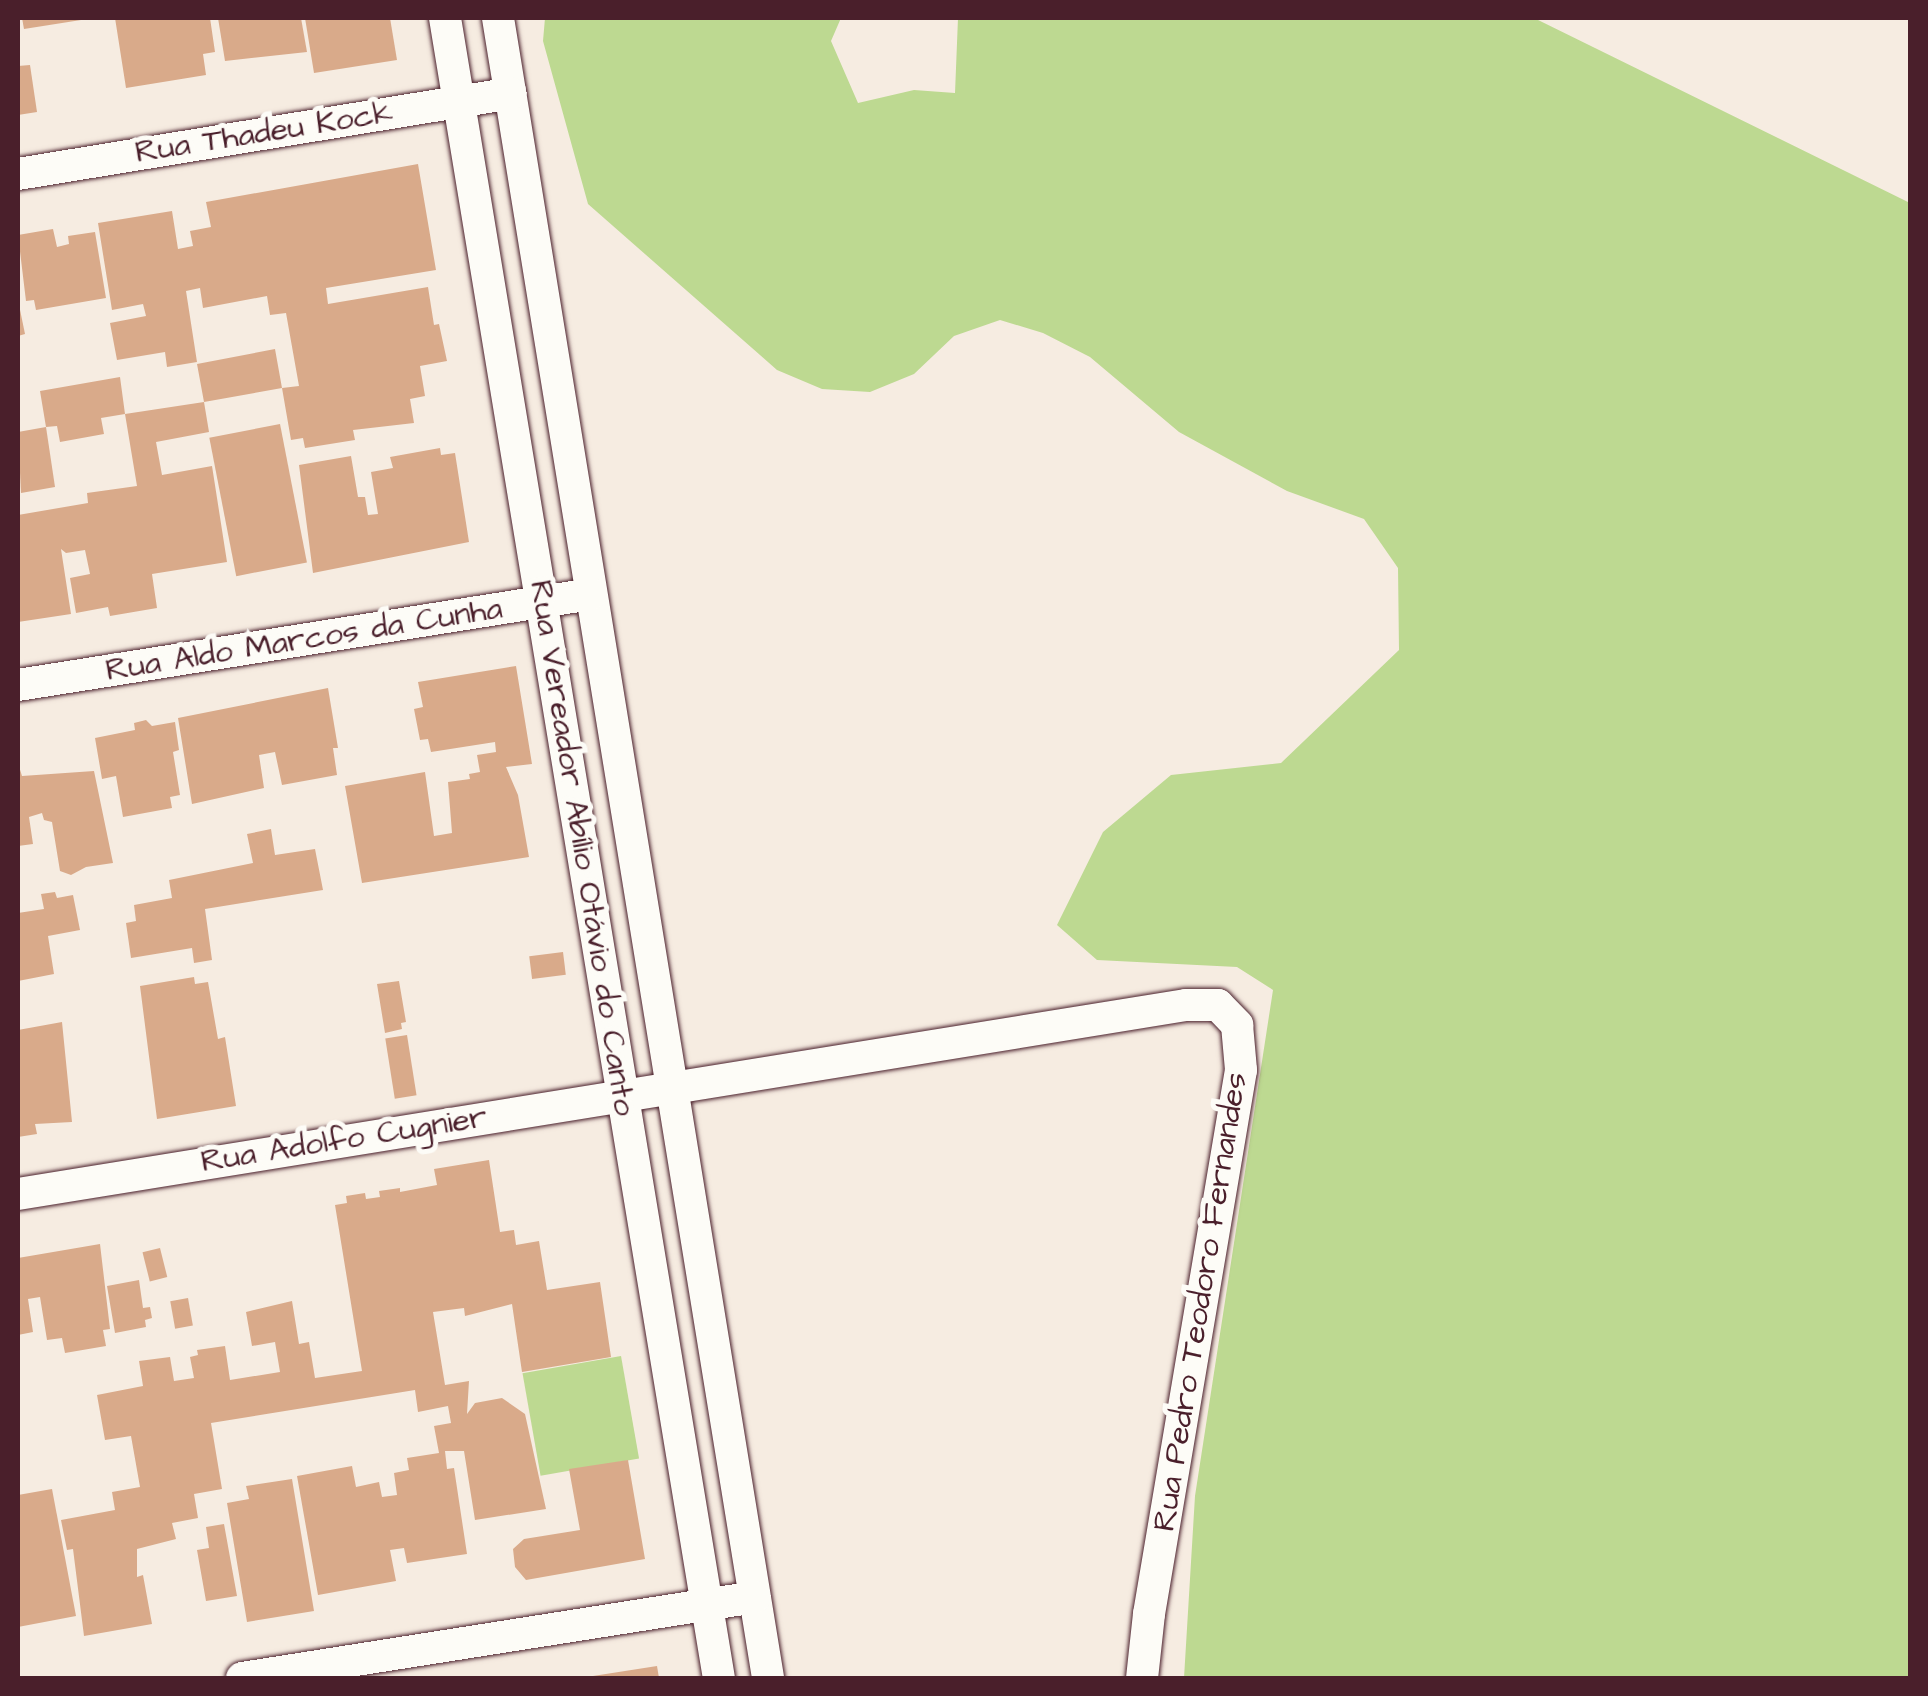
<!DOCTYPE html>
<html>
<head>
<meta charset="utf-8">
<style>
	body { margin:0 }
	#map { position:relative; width:1928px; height:1696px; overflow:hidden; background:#f6ece1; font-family:"Architects Daughter",sans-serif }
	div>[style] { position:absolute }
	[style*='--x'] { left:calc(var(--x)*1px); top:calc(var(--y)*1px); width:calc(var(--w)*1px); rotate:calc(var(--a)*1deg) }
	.green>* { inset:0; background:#bdd991; transform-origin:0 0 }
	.building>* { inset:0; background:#d9aa8a; transform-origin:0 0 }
	.roads { filter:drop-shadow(0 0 2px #4a1f2b) drop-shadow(0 0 2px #4a1f2b) }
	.street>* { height:32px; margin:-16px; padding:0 16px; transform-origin:16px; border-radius:16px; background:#fdfcf7 }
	span { translate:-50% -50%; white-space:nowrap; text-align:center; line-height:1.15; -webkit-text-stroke:10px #fdfcf7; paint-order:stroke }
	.street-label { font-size:32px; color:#4a1f2b }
	.frame { position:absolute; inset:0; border:20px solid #4a1f2b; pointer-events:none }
</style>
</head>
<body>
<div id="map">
	<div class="green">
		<i style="clip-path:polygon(545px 18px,841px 18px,831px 41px,858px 103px,914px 90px,955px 93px,958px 18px,1534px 18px,1910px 203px,1910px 1678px,1184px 1678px,1195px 1496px,1273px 990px,1237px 967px,1097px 960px,1057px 925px,1103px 832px,1171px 775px,1281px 763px,1399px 650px,1398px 568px,1364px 519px,1287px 491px,1179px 432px,1090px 357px,1043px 333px,1000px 320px,954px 336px,914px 374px,870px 392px,822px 389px,777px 370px,588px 204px,543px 41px)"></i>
		<i style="left:621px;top:1356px;width:104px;height:100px;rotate:80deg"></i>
	</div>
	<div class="building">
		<i style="clip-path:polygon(22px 18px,81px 18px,81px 20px,24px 29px)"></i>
		<i style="clip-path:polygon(115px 18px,210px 18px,215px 52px,203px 54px,206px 75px,126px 88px)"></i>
		<i style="clip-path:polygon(218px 18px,301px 18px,307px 52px,225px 61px)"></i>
		<i style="clip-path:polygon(305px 18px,390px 18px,397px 60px,314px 73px)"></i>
		<i style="clip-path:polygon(30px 65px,37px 112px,18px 115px,18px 66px)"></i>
		<i style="clip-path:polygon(418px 164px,436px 270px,326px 288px,328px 304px,428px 287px,434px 325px,439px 324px,447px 361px,420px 366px,425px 396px,410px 399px,414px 423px,353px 430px,355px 440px,305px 448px,303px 438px,291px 440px,282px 388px,299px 386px,286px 313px,270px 315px,267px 296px,203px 308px,200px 288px,186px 291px,197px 362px,167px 367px,165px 352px,117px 360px,110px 323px,146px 316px,143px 304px,112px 310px,98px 223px,172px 211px,178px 249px,193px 246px,190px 231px,211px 227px,206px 202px)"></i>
		<i style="clip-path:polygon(53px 229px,57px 247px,69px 244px,68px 236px,95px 232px,106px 298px,36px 310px,34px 300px,26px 301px,18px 235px)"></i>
		<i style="clip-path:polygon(18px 300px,25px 334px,18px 336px)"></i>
		<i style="clip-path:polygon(275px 349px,282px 388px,204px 402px,209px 432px,156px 442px,162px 475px,212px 466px,227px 562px,152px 574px,157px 608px,110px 616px,108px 607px,76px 613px,70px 578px,90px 574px,85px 550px,66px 553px,61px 549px,71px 614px,18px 622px,18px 515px,88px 503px,87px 493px,137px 486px,125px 414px,101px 418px,104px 434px,60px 442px,57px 426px,46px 427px,40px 391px,120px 377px,125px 414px,204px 402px,197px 364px)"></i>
		<i style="left:280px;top:424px;width:141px;height:72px;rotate:79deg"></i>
		<i style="clip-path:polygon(46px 427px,55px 487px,21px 493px,18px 432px)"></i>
		<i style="clip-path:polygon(440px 448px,441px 455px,455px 453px,469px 542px,313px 573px,299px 465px,351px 456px,358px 497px,365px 497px,368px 515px,378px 514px,371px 472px,393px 468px,390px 457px)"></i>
		<i style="clip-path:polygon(516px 666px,532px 764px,506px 767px,518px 795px,529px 857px,362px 883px,345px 786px,425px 772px,434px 836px,452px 833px,448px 782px,470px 779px,469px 774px,480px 772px,477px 755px,496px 752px,495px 742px,431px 752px,428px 739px,420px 740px,414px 709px,423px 707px,418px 682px)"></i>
		<i style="clip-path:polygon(328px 688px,338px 748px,333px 748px,337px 775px,282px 785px,275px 752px,259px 755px,264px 788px,192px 804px,178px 718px)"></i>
		<i style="clip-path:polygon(146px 720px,152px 726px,175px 722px,179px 750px,173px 752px,180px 795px,170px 797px,172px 808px,123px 817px,116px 776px,102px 779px,95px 738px,135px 730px,134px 723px)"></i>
		<i style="clip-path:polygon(18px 763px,22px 776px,94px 771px,113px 863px,86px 867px,71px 875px,60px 871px,52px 822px,44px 820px,42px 813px,29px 817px,33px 844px,18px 846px)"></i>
		<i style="clip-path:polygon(271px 829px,275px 855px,315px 849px,323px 890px,205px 909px,212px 960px,194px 963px,192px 948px,131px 958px,126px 923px,136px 921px,134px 905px,172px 898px,169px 880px,253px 863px,247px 834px)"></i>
		<i style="clip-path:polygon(55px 892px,57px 898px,73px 895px,80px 930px,48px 936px,54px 974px,18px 981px,18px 913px,44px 909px,41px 894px)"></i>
		<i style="left:563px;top:952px;width:23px;height:34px;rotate:83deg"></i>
		<i style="clip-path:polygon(194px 977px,195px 984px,208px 982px,218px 1039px,225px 1037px,236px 1106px,157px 1119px,140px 986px)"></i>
		<i style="clip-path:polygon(399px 981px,406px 1022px,401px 1023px,402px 1029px,385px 1033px,377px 984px)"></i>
		<i style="clip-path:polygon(62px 1022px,72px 1122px,35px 1124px,37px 1134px,18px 1137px,18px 1030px)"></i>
		<i style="left:407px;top:1035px;width:61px;height:22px;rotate:81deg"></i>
		<i style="clip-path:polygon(489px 1160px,500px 1232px,514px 1230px,516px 1245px,539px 1241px,547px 1290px,600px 1282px,611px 1357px,522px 1372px,512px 1304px,465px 1316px,464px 1308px,433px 1312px,445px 1385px,469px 1381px,467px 1414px,475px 1403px,502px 1398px,525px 1414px,546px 1509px,475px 1520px,464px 1451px,445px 1451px,447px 1469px,454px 1468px,467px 1554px,407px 1563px,404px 1548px,390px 1550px,396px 1581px,318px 1595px,297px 1476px,352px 1466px,356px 1487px,379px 1482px,382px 1497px,397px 1495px,394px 1473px,409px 1470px,407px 1458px,439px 1453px,434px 1426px,451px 1423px,448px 1406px,418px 1412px,415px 1390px,211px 1423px,222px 1489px,194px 1494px,198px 1518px,172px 1523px,176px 1539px,137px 1549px,137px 1577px,143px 1575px,152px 1624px,84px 1636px,73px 1549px,67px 1550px,61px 1520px,115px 1510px,112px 1492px,140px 1487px,131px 1436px,105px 1440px,97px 1395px,143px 1386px,139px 1361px,170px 1357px,174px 1381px,194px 1378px,190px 1357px,198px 1355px,197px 1350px,225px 1346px,230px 1380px,280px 1372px,275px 1342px,252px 1346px,246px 1312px,292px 1301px,299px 1344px,309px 1342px,315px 1378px,362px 1371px,335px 1205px,347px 1203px,346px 1196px,365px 1193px,366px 1199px,380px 1197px,379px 1191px,400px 1188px,400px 1192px,437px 1185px,434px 1169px)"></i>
		<i style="clip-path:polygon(100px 1244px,110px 1329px,103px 1330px,106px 1346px,65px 1353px,62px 1338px,47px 1340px,40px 1297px,28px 1299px,33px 1332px,18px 1335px,18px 1258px)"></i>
		<i style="left:160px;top:1248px;width:30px;height:18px;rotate:76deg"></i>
		<i style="clip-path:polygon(139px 1280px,143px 1308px,150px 1307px,152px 1318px,145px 1320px,146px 1327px,115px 1333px,107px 1286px)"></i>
		<i style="left:188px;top:1298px;width:28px;height:18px;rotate:80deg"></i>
		<i style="clip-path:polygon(628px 1460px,645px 1559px,526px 1580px,515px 1567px,513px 1549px,524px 1539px,580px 1530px,569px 1469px)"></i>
		<i style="clip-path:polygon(292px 1479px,314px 1611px,247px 1622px,227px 1503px,249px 1499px,246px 1486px)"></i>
		<i style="clip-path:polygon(52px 1489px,76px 1616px,18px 1627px,18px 1495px)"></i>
		<i style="clip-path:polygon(224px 1524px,237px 1596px,206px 1601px,197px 1550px,209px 1548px,206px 1527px)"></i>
		<i style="clip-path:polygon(657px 1666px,659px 1678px,593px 1678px,593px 1676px)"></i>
	</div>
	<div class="roads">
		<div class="street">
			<i style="--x:445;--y:18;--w:1682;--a:80.63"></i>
			<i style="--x:498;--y:18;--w:1682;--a:80.76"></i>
			<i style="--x:18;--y:174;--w:499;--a:-9.3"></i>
			<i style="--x:18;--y:685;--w:580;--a:-9.02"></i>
			<i style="--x:18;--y:1194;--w:1183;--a:-9.19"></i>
			<i style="--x:1186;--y:1005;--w:32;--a:0"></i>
			<i style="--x:1218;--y:1005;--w:28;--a:46"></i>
			<i style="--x:1237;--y:1025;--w:45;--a:84.9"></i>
			<i style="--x:1241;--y:1070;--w:552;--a:99.6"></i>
			<i style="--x:1149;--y:1614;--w:64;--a:96.2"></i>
			<i style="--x:242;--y:1678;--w:519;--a:-8.97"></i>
		</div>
	</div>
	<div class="street-label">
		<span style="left:264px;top:133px;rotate:-9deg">Rua Thadeu Kock</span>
		<span style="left:304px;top:640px;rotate:-9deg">Rua Aldo Marcos da Cunha</span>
		<span style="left:582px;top:848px;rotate:81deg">Rua Vereador Abílio Otávio do Canto</span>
		<span style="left:344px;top:1140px;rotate:-9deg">Rua Adolfo Cugnier</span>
		<span style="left:1201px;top:1302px;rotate:-81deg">Rua Pedro Teodoro Fernandes</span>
	</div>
	<div class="frame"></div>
</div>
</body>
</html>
